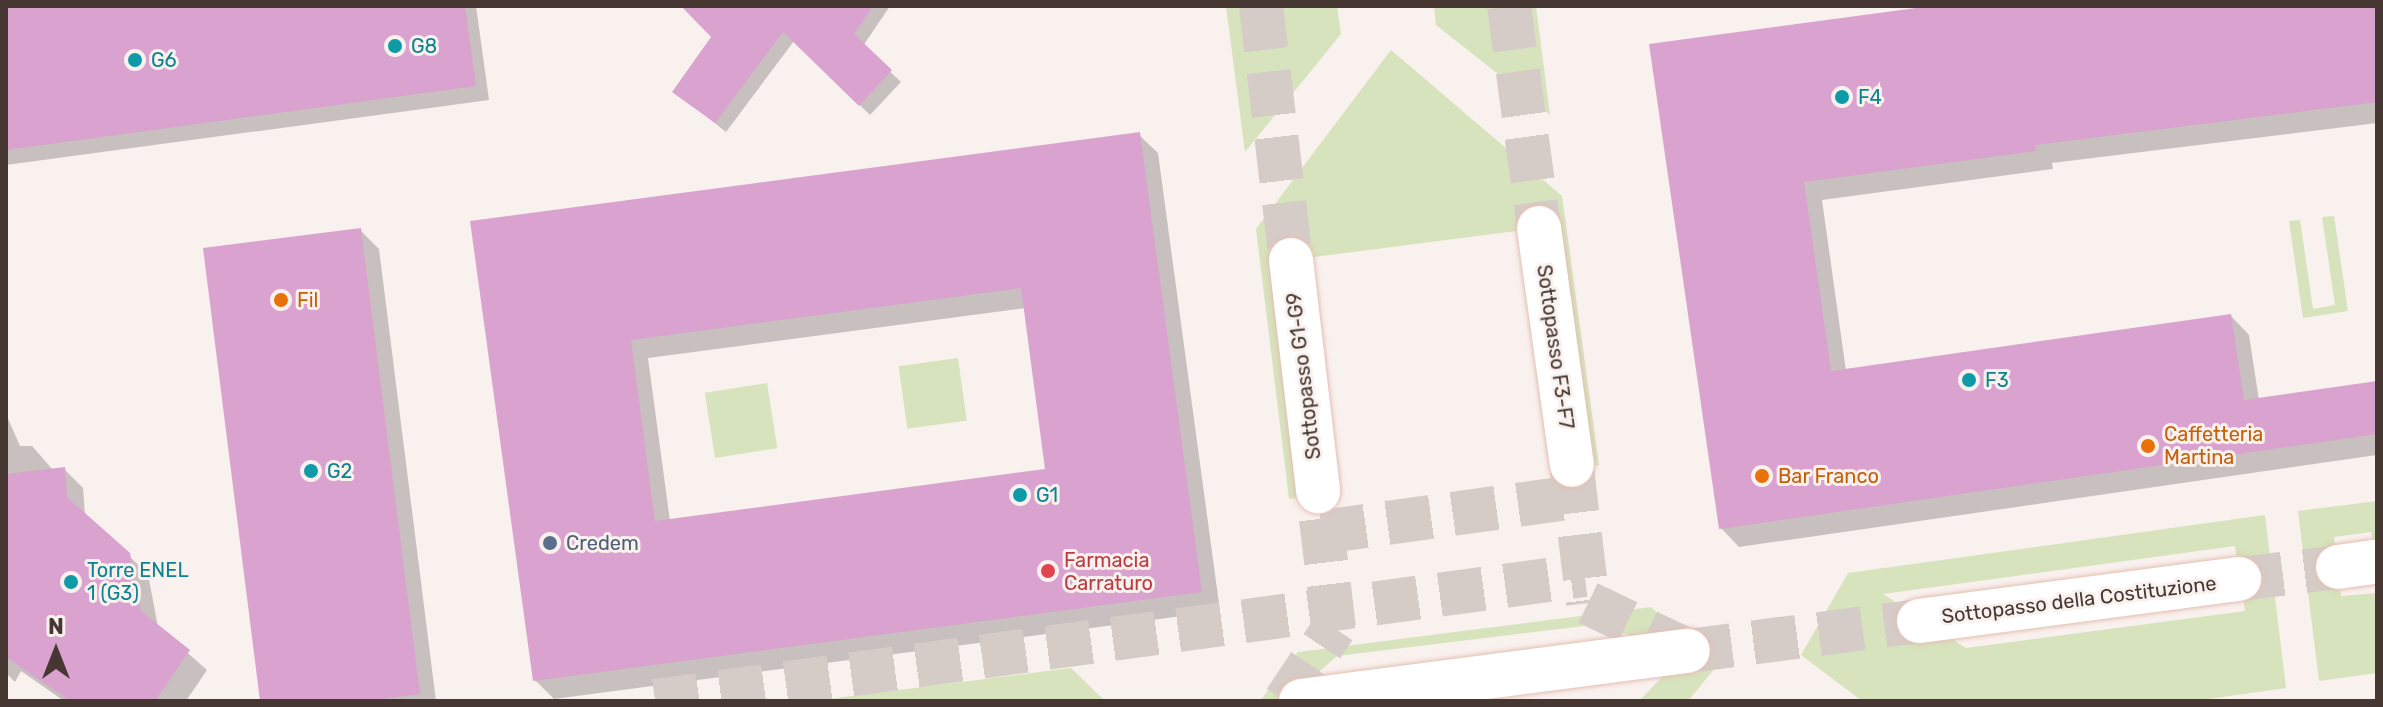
<!DOCTYPE html>
<html>
<head>
<meta charset="utf-8">
<style>
	body { margin:0 }
	#map { position:relative; width:2383px; height:707px; overflow:hidden; background:#f9f1ee; font-family:Rubik,sans-serif }
	div>[style] { position:absolute }
	[style*='--x'] { left:calc(var(--x)*1px); top:calc(var(--y)*1px); width:calc(var(--w)*1px); rotate:calc(var(--a)*1deg) }
	.green>* { inset:0; background:#d6e3bc; transform-origin:0 0 }
	.shadow>* { inset:0; background:#0003 }
	.building>* { inset:0; background:#daa3cf }
	.minor-tunnel>* { height:44px; margin-top:-22px; transform-origin:0; background:repeating-linear-gradient(90deg,#d5ccc8 0 44px,transparent 0 66px) }
	.major-tunnel>* { height:44px; margin-top:-22px; transform-origin:0; background:repeating-linear-gradient(90deg,#d5ccc8 0 44px,transparent 0 66px) }
	.roads { filter:drop-shadow(0 0 2px #e4bfb2) drop-shadow(0 0 2px #e4bfb2) }
	.minor>* { height:44px; margin:-22px; padding:0 22px; transform-origin:22px; border-radius:22px; background:#fff }
	.major>* { height:44px; margin:-22px; padding:0 22px; transform-origin:22px; border-radius:22px; background:#fff }
	.dots>* { width:22px; height:22px; translate:-50% -50%; box-sizing:border-box; border:4px solid #f9f1ee; border-radius:50% }
	span { translate:-50% -50%; white-space:nowrap; text-align:center; line-height:1.15; -webkit-text-stroke:6px #f9f1ee; paint-order:stroke }
	.culture-label { font-size:20px; color:#0d838f }
	.left { translate:0 -50%; text-align:left }
	.food-label { font-size:20px; color:#c56008 }
	.street-label { font-size:20px; color:#463732 }
	.service-label { font-size:20px; color:#4e5e75 }
	.health-label { font-size:20px; color:#be3a42 }
	.frame { position:absolute; inset:0; border:8px solid #463732; pointer-events:none }
	.north { position:absolute; left:16px; top:611px; width:80px; height:80px; -webkit-text-stroke:6px #f9f1ee; paint-order:stroke; rotate:0deg; font-size:22px; font-weight:700; line-height:32px; text-align:center; color:#463732 }
	.north::after { content:''; display:block; margin:auto; width:28px; height:36px; background:#463732; clip-path:polygon(50% 0,100% 100%,50% 72%,0 100%) }
</style>
</head>
<body>
<div id="map">
	<div class="green">
		<i style="clip-path:polygon(1226px 6px,1337px 6px,1341px 34px,1245px 152px)"></i>
		<i style="clip-path:polygon(1434px 6px,1536px 6px,1550px 115px,1436px 25px)"></i>
		<i style="clip-path:polygon(1391px 50px,1562px 196px,1599px 465px,1581px 467px,1539px 228px,1291px 260px,1309px 496px,1289px 499px,1256px 229px)"></i>
		<i style="clip-path:polygon(2334px 216px,2348px 311px,2303px 318px,2289px 221px,2300px 220px,2313px 309px,2335px 305px,2322px 217px)"></i>
		<i style="left:958px;top:358px;width:63px;height:60px;rotate:82deg"></i>
		<i style="left:767px;top:383px;width:66px;height:63px;rotate:81deg"></i>
		<i style="clip-path:polygon(2377px 501px,2377px 574px,2371px 532px,2334px 537px,2341px 596px,2377px 593px,2377px 673px,2319px 681px,2298px 511px)"></i>
		<i style="clip-path:polygon(evenodd,2265px 515px,2286px 688px,2194px 701px,1862px 701px,1801px 655px,1848px 573px,2265px 515px,2235px 546px,2245px 611px,1966px 648px,1883px 594px,2235px 546px)"></i>
		<i style="clip-path:polygon(1651px 607px,1716px 667px,1688px 701px,1639px 701px,1687px 651px,1593px 625px,1337px 656px,1286px 701px,1260px 701px,1298px 652px)"></i>
		<i style="clip-path:polygon(1071px 668px,1105px 701px,813px 701px)"></i>
	</div>
	<div class="shadow">
		<i style="clip-path:polygon(6px 6px,476px 6px,489px 100px,6px 165px)"></i>
		<i style="clip-path:polygon(684px 6px,890px 6px,863px 46px,901px 82px,870px 115px,794px 41px,726px 132px,675px 91px,714px 37px)"></i>
		<i style="clip-path:polygon(1942px 6px,2377px 6px,2377px 123px,2052px 163px,2053px 169px,1822px 200px,1846px 371px,2231px 316px,2249px 335px,2259px 400px,2377px 383px,2377px 455px,1739px 547px,1721px 528px,1651px 45px)"></i>
		<i style="clip-path:polygon(evenodd,1139px 135px,1158px 153px,1220px 611px,554px 699px,535px 680px,472px 223px,1139px 135px,1026px 308px,1047px 471px,670px 521px,648px 358px,1026px 308px)"></i>
		<i style="clip-path:polygon(360px 230px,379px 249px,436px 701px,262px 701px)"></i>
		<i style="clip-path:polygon(6px 414px,20px 446px,32px 446px,53px 470px,64px 469px,83px 488px,85px 515px,148px 574px,158px 627px,207px 670px,186px 701px,64px 701px,21px 671px,15px 682px,6px 673px)"></i>
	</div>
	<div class="building">
		<i style="clip-path:polygon(6px 6px,465px 6px,476px 86px,6px 150px)"></i>
		<i style="clip-path:polygon(681px 6px,873px 6px,854px 34px,892px 70px,859px 106px,783px 32px,715px 123px,672px 92px,711px 37px)"></i>
		<i style="clip-path:polygon(1931px 6px,2377px 6px,2377px 102px,2035px 145px,2036px 151px,1804px 182px,1831px 371px,2231px 314px,2244px 400px,2377px 381px,2377px 434px,1719px 529px,1649px 44px)"></i>
		<i style="clip-path:polygon(evenodd,1140px 132px,1202px 592px,533px 681px,470px 221px,1140px 132px,1021px 288px,1045px 469px,655px 521px,631px 340px,1021px 288px)"></i>
		<i style="clip-path:polygon(361px 228px,420px 694px,366px 701px,260px 701px,203px 248px)"></i>
		<i style="clip-path:polygon(65px 467px,67px 497px,130px 553px,141px 611px,190px 650px,155px 701px,70px 701px,6px 657px,6px 474px)"></i>
	</div>
	<div class="minor-tunnel">
		<i style="--x:1261;--y:6;--w:256;--a:83.3"></i>
		<i style="--x:1509;--y:6;--w:224;--a:82.3"></i>
		<i style="--x:1572;--y:469;--w:135;--a:83.2"></i>
		<i style="--x:1588;--y:603;--w:111;--a:25.6"></i>
		<i style="--x:1322;--y:532;--w:255;--a:-7.9"></i>
		<i style="--x:655;--y:701;--w:938;--a:-7.72"></i>
		<i style="--x:1285;--y:701;--w:88;--a:-56.1"></i>
		<i style="--x:1334;--y:628;--w:127;--a:-96.8"></i>
	</div>
	<div class="major-tunnel">
		<i style="--x:2239;--y:579;--w:100;--a:-6.9"></i>
		<i style="--x:1688;--y:651;--w:233;--a:-7.4"></i>
	</div>
	<div class="roads">
		<div class="minor">
			<i style="--x:1539;--y:228;--w:239;--a:82.1"></i>
			<i style="--x:1291;--y:260;--w:233;--a:83.3"></i>
		</div>
		<div class="major">
			<i style="--x:2338;--y:567;--w:37;--a:-8"></i>
			<i style="--x:1919;--y:621;--w:323;--a:-7.5"></i>
			<i style="--x:1301;--y:701;--w:390;--a:-7.4"></i>
		</div>
	</div>
	<div class="dots">
		<i style="left:395px;top:46px;background:#0f9aa8"></i>
		<i style="left:135px;top:60px;background:#0f9aa8"></i>
		<i style="left:1842px;top:97px;background:#0f9aa8"></i>
		<i style="left:281px;top:300px;background:#e8710a"></i>
		<i style="left:1969px;top:380px;background:#0f9aa8"></i>
		<i style="left:2148px;top:446px;background:#e8710a"></i>
		<i style="left:311px;top:471px;background:#0f9aa8"></i>
		<i style="left:1762px;top:476px;background:#e8710a"></i>
		<i style="left:1020px;top:495px;background:#0f9aa8"></i>
		<i style="left:550px;top:543px;background:#5c6f8a"></i>
		<i style="left:1048px;top:571px;background:#e0444e"></i>
		<i style="left:71px;top:582px;background:#0f9aa8"></i>
	</div>
	<div class="culture-label">
		<span class="left" style="left:411px;top:46px">G8</span>
		<span class="left" style="left:151px;top:60px">G6</span>
		<span class="left" style="left:1858px;top:97px">F4</span>
		<span class="left" style="left:1985px;top:380px">F3</span>
		<span class="left" style="left:327px;top:471px">G2</span>
		<span class="left" style="left:1036px;top:495px">G1</span>
		<span class="left" style="left:87px;top:582px">Torre ENEL<br>1 (G3)</span>
	</div>
	<div class="food-label">
		<span class="left" style="left:297px;top:300px">Fil</span>
		<span class="left" style="left:2164px;top:446px">Caffetteria<br>Martina</span>
		<span class="left" style="left:1778px;top:476px">Bar Franco</span>
	</div>
	<div class="street-label">
		<span style="left:1555px;top:347px;rotate:82deg">Sottopasso F3-F7</span>
		<span style="left:1304px;top:376px;rotate:-97deg">Sottopasso G1-G9</span>
		<span style="left:2079px;top:600px;rotate:-7deg">Sottopasso della Costituzione</span>
	</div>
	<div class="service-label">
		<span class="left" style="left:566px;top:543px">Credem</span>
	</div>
	<div class="health-label">
		<span class="left" style="left:1064px;top:572px">Farmacia<br>Carraturo</span>
	</div>
	<div class="frame"></div>
	<div class="north">N</div>
</div>
</body>
</html>
